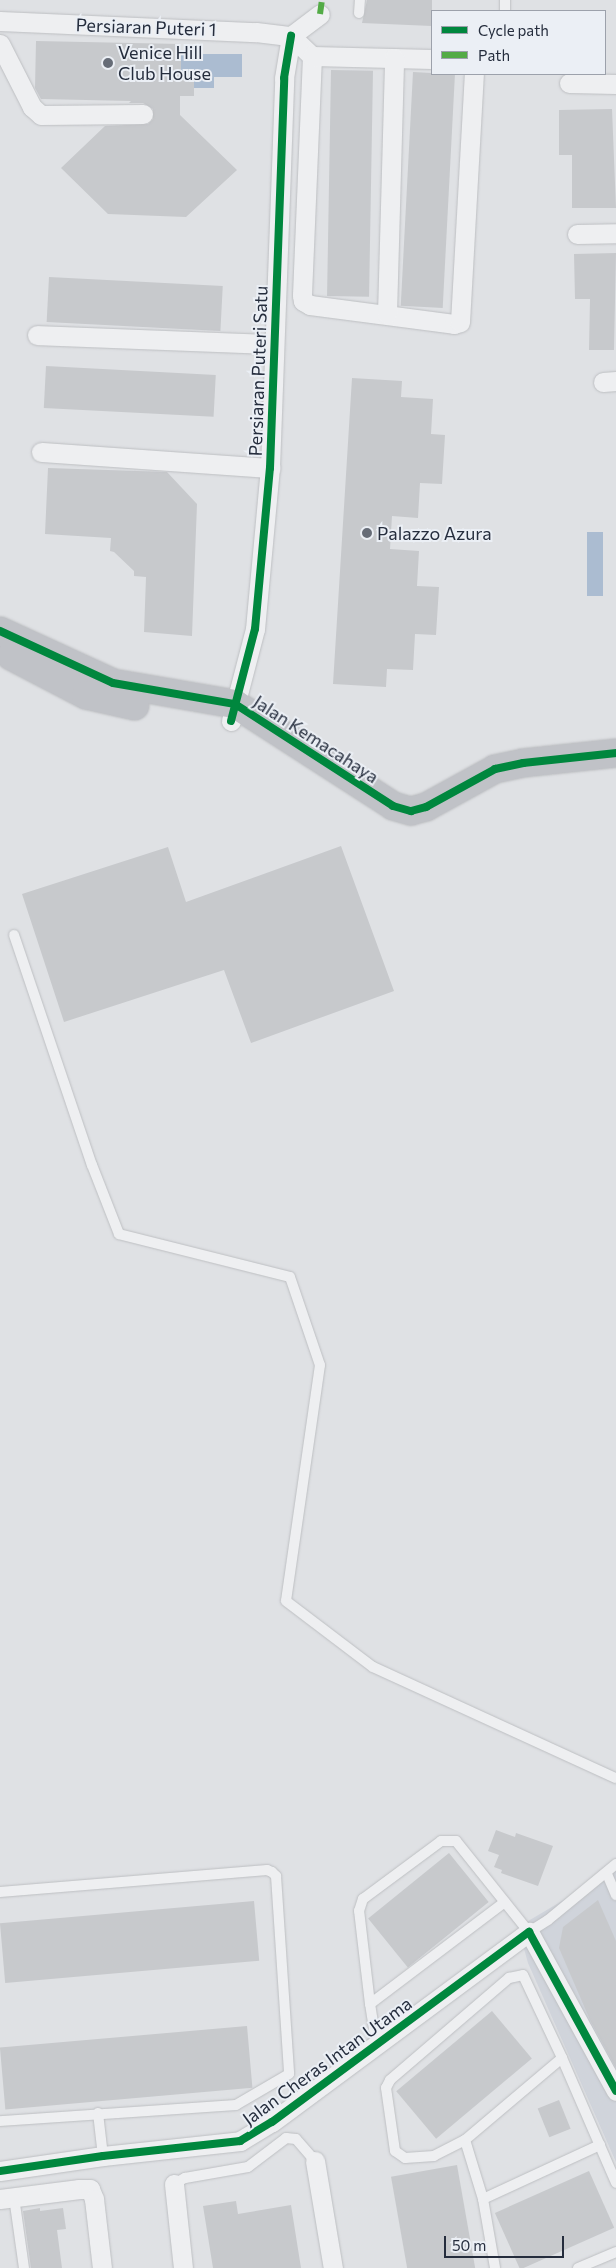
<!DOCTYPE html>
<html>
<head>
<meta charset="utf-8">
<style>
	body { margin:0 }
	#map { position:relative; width:616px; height:2268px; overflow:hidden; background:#dfe1e4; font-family:Commissioner,sans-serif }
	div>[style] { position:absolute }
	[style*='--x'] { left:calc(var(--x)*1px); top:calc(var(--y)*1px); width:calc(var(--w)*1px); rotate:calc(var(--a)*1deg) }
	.built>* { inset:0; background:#d0d4db }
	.water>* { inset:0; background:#abbcd1; transform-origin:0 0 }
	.building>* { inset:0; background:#c7c9cc; transform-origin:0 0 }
	.roads { filter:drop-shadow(0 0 1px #bdbfc2) drop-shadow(0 0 1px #bdbfc2) }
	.lane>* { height:10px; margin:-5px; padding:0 5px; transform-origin:5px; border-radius:5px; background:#eeeff1 }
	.street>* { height:19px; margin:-9.5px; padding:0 9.5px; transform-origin:9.5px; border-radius:9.5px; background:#eeeff1 }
	.secondary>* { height:28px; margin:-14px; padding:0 14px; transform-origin:14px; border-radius:14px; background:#c0c2c7 }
	.quiet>* { height:6px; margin-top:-3px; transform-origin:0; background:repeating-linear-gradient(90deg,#53ab46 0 12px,transparent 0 18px) }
	.cycleway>* { height:8px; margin:-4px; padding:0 4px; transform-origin:4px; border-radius:4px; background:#00873e }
	.dots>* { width:14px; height:14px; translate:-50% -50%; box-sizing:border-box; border:2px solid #ebeff5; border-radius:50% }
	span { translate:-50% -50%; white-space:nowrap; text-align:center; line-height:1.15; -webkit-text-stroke:4px #ebeff5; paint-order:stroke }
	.street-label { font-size:18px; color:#252d3d }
	.poi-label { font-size:18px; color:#252d3d }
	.left { translate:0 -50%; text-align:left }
	.legend { position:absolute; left:431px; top:10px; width:175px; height:65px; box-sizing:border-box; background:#ebeff5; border:1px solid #9ca1ab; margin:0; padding:6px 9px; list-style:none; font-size:15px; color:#252d3d }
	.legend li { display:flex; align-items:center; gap:10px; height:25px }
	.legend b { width:25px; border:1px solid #9ca1ab }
	.scale { position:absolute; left:444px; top:2236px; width:120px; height:22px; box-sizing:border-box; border:2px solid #252d3d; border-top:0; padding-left:6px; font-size:15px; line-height:18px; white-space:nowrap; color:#252d3d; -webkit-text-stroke:4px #ebeff5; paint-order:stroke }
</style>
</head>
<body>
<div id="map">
	<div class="built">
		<i style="clip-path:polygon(616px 1869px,616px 2162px,528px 1963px,518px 1927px)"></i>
	</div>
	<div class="water">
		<i style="clip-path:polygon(181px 54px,242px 54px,242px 77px,214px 77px,214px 88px,194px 88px,194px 72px,181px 72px)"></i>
		<i style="left:587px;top:532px;width:16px;height:64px"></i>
	</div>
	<div class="building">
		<i style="clip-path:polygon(367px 0,432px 0,432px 26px,362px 23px)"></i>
		<i style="clip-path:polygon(36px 41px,181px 44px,181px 72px,194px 72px,194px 96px,180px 96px,180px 115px,237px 170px,186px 217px,108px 214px,61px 168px,105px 126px,148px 124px,153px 119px,153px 109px,143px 103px,129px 103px,131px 101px,41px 99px,35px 88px)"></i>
		<i style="left:331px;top:70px;width:42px;height:226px;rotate:1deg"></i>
		<i style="left:413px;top:72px;width:42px;height:234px;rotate:3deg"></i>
		<i style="clip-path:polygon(612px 109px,616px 208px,572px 208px,572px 155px,559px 155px,559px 110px)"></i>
		<i style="clip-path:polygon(616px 253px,614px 350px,589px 350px,590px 299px,575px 299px,574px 254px)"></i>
		<i style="left:49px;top:277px;width:174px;height:45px;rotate:3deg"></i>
		<i style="left:46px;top:366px;width:170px;height:42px;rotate:3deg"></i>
		<i style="clip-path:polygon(352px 378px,402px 381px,401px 397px,433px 399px,431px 434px,445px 435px,442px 484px,420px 483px,418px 518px,392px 516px,390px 549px,419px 551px,417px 586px,439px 587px,436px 635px,415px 634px,413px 670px,387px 669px,386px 687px,333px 684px)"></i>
		<i style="clip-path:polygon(48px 468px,167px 472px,197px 504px,192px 636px,144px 632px,146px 577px,134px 576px,134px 571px,114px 552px,110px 551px,111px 538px,45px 534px)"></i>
		<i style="clip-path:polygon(341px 846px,394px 991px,251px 1043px,224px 970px,64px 1022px,22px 894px,168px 847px,186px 902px)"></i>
		<i style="clip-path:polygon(496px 1830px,515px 1837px,516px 1833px,553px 1846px,538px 1886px,501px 1873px,502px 1870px,494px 1867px,499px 1855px,488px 1851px)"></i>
		<i style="left:449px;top:1853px;width:63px;height:104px;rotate:51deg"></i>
		<i style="clip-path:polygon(598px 1900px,616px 1941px,616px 2068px,590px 2020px,559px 1948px,563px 1927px)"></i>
		<i style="left:254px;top:1901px;width:60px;height:255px;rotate:85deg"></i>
		<i style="left:492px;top:2011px;width:62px;height:125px;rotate:50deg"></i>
		<i style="left:247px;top:2026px;width:62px;height:248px;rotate:85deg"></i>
		<i style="left:559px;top:2100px;width:31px;height:23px;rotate:68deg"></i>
		<i style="left:457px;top:2165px;width:105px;height:67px;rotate:80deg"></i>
		<i style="left:589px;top:2171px;width:62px;height:103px;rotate:66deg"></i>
		<i style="clip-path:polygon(236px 2201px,238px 2214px,291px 2205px,301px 2268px,213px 2268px,203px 2206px)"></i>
		<i style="clip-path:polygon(40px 2208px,40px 2211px,63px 2208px,66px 2229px,57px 2230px,62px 2268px,31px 2268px,23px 2211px)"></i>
	</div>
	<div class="roads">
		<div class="lane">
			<i style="--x:505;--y:11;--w:11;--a:-90"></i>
			<i style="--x:359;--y:13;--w:13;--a:-86"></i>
			<i style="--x:14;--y:935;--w:243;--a:71.3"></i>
			<i style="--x:92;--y:1165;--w:74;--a:68.6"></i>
			<i style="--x:119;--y:1234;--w:176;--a:14.1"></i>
			<i style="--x:290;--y:1277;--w:93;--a:71.2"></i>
			<i style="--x:320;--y:1365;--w:238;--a:98.2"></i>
			<i style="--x:286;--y:1601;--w:109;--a:37.2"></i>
			<i style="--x:373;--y:1667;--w:267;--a:24.6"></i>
			<i style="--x:607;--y:1874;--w:23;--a:67"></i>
			<i style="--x:0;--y:1892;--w:268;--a:-4.7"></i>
			<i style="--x:267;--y:1870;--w:5;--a:22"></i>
			<i style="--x:272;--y:1872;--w:6;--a:45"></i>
			<i style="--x:276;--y:1876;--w:198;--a:86.2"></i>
			<i style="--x:289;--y:2074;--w:61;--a:149.7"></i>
			<i style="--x:236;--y:2105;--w:237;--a:176.1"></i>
			<i style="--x:370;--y:2004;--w:169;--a:-37.1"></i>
			<i style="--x:381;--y:2040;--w:13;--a:-122"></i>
			<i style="--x:374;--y:2029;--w:25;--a:-99"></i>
			<i style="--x:370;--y:2004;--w:94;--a:-96.7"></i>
			<i style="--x:359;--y:1911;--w:13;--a:-72"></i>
			<i style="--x:363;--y:1899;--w:97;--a:-36.6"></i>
			<i style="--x:441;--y:1841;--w:15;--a:0"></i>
			<i style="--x:456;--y:1841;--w:117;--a:51.3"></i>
			<i style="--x:529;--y:1932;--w:22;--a:-32"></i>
			<i style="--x:548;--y:1920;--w:88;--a:-39.5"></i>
			<i style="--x:562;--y:2058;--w:127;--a:139.8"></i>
			<i style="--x:465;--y:2140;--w:35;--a:153"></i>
			<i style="--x:434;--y:2156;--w:29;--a:176"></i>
			<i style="--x:405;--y:2158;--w:12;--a:-145"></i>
			<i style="--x:395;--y:2151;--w:64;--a:-98.1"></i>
			<i style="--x:386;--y:2088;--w:9;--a:-63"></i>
			<i style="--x:390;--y:2080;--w:157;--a:-40.6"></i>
			<i style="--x:509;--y:1978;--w:14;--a:-12"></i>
			<i style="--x:523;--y:1975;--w:92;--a:64.8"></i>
			<i style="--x:562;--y:2058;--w:136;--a:66.6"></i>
			<i style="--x:98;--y:2113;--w:43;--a:83.4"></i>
			<i style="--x:465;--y:2140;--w:62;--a:73"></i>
			<i style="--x:483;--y:2199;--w:70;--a:80.1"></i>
			<i style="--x:174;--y:2184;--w:13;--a:-29"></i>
			<i style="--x:185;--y:2178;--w:64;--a:-9.9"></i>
			<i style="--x:248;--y:2167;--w:48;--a:-37.3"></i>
			<i style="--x:286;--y:2138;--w:10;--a:6"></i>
			<i style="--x:296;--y:2139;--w:29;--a:49"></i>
			<i style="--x:14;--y:2197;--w:72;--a:82"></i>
			<i style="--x:483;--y:2199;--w:129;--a:-24.8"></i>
			<i style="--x:578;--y:2268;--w:41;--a:-22.8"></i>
		</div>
		<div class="street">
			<i style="--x:0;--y:21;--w:256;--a:2.5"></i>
			<i style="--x:256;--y:32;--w:35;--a:7"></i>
			<i style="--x:291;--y:36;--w:29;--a:44"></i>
			<i style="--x:312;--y:56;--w:239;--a:92.4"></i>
			<i style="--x:302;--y:295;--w:6;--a:81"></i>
			<i style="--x:303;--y:301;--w:8;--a:30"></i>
			<i style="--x:310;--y:305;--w:145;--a:7.5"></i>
			<i style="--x:454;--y:324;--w:6;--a:-18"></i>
			<i style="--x:460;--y:322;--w:248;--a:-86.8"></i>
			<i style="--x:291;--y:36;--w:36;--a:-37"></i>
			<i style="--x:0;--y:44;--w:71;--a:63.1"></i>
			<i style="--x:32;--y:107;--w:12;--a:42"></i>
			<i style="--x:41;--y:115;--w:102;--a:-0.6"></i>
			<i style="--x:312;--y:56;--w:120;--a:1.4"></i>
			<i style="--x:569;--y:83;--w:47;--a:1.2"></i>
			<i style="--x:577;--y:234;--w:39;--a:-1"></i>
			<i style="--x:387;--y:314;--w:256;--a:-88.4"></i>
			<i style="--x:37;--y:335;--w:236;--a:2.2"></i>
			<i style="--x:603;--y:382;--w:13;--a:-4"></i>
			<i style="--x:41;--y:452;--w:230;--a:4"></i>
			<i style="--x:231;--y:721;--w:95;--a:-75.4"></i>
			<i style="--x:255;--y:629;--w:162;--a:-84.7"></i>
			<i style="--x:270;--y:468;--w:390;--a:-87.9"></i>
			<i style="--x:284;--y:78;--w:43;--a:-80.5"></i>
			<i style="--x:315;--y:2161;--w:109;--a:80.5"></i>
			<i style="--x:0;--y:2171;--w:104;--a:-8.3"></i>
			<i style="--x:103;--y:2156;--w:138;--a:-6.2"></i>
			<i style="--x:240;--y:2141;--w:37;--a:-31"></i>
			<i style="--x:272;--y:2122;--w:320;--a:-36.5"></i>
			<i style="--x:529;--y:1932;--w:181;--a:61.3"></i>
			<i style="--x:174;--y:2184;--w:84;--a:83.9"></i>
			<i style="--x:0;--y:2199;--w:80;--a:-7.2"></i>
			<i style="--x:79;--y:2189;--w:11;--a:0"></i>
			<i style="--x:90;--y:2189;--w:11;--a:68"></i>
			<i style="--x:94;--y:2199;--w:69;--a:83.4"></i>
		</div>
		<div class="secondary">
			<i style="--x:0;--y:631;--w:124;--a:24.7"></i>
			<i style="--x:113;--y:683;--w:124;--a:9.8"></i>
			<i style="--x:235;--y:704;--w:188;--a:32.8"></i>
			<i style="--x:393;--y:806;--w:19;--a:16"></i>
			<i style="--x:411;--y:811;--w:16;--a:-15"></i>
			<i style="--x:426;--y:807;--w:79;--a:-28.8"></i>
			<i style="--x:495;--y:769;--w:29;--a:-12"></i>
			<i style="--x:523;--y:763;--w:94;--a:-6.1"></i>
			<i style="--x:11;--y:656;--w:85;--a:27.5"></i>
			<i style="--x:86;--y:695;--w:50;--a:12.7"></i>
		</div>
	</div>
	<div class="quiet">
		<i style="--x:320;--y:14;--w:14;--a:-82"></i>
	</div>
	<div class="cycleway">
		<i style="--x:0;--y:631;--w:124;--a:24.7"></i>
		<i style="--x:113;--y:683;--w:124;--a:9.8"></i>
		<i style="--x:235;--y:704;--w:188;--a:32.8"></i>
		<i style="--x:393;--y:806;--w:19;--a:16"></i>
		<i style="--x:411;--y:811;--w:16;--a:-15"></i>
		<i style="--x:426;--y:807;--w:79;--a:-28.8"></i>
		<i style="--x:495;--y:769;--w:29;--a:-12"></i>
		<i style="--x:523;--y:763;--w:94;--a:-6.1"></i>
		<i style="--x:231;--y:721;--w:95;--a:-75.4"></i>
		<i style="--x:255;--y:629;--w:162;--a:-84.7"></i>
		<i style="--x:270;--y:468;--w:390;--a:-87.9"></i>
		<i style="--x:284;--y:78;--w:43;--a:-80.5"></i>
		<i style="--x:0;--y:2171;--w:104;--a:-8.3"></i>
		<i style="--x:103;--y:2156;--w:138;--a:-6.2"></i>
		<i style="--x:240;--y:2141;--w:37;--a:-31"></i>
		<i style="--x:272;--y:2122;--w:320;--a:-36.5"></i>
		<i style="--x:529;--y:1932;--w:181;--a:61.3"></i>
	</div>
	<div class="dots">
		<i style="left:108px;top:63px;background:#666c77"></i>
		<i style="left:367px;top:533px;background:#666c77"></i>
	</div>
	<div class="street-label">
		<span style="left:146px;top:27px;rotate:2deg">Persiaran Puteri 1</span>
		<span style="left:258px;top:371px;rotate:-88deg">Persiaran Puteri Satu</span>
		<span style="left:316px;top:739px;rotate:33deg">Jalan Kemacahaya</span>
		<span style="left:327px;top:2061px;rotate:-36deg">Jalan Cheras Intan Utama</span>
	</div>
	<div class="poi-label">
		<span class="left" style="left:118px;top:63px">Venice Hill<br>Club House</span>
		<span class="left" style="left:377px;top:533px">Palazzo Azura</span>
	</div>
	<ul class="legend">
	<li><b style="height:6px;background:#00873e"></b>Cycle path</li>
	<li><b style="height:6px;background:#53ab46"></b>Path</li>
	</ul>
	<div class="scale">50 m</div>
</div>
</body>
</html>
